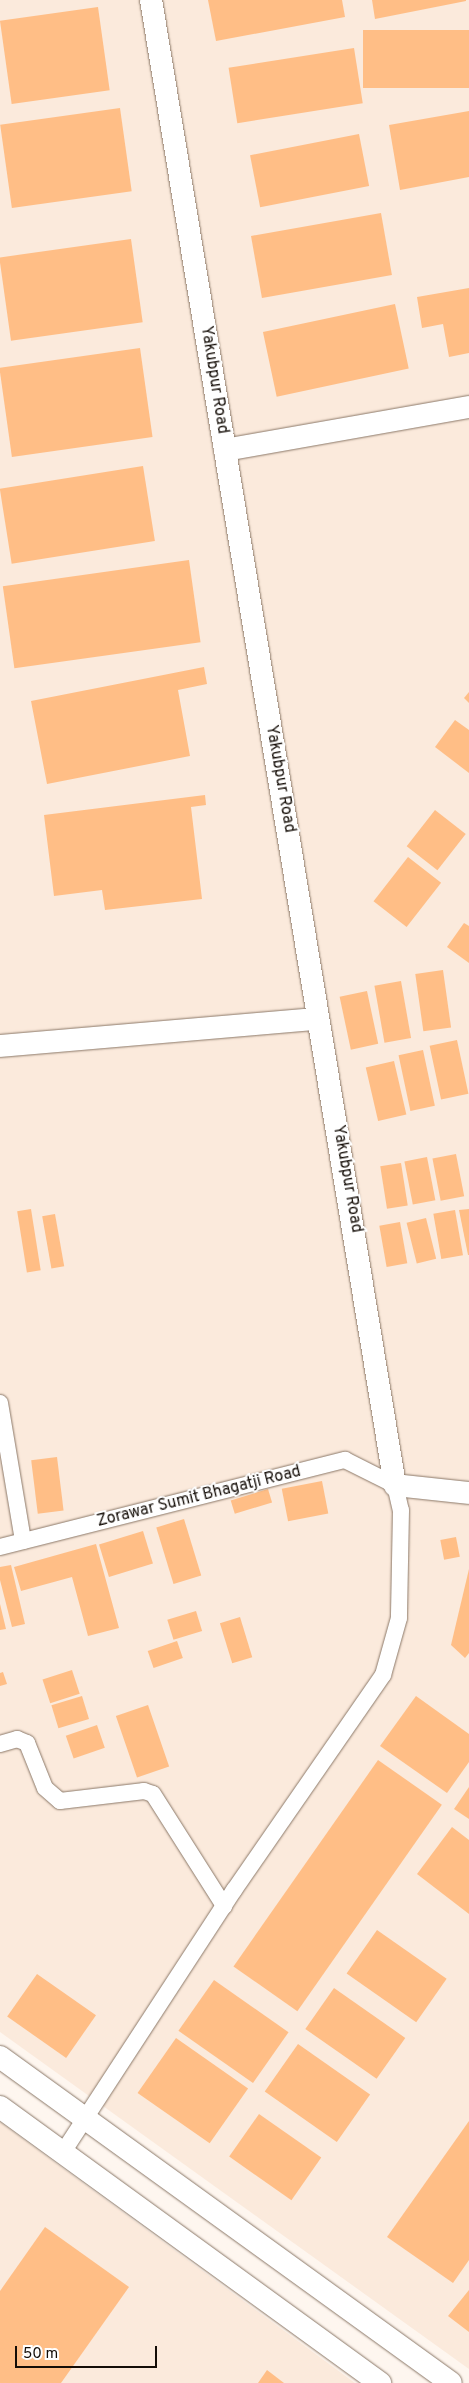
<!DOCTYPE html>
<html>
<head>
<meta charset="utf-8">
<style>
	body { margin:0 }
	#map { position:relative; width:469px; height:2383px; overflow:hidden; background:#fef6ef; font-family:Overpass,sans-serif }
	div>[style] { position:absolute }
	[style*='--x'] { left:calc(var(--x)*1px); top:calc(var(--y)*1px); width:calc(var(--w)*1px); rotate:calc(var(--a)*1deg) }
	.built>* { inset:0; background:#fbeadc }
	.building>* { inset:0; background:#ffbe86; transform-origin:0 0 }
	.roads { filter:drop-shadow(0 0 1px #8b7868) drop-shadow(0 0 1px #8b7868) }
	.street>* { height:16px; margin:-8px; padding:0 8px; transform-origin:8px; border-radius:8px; background:#fff }
	.secondary>* { height:22px; margin:-11px; padding:0 11px; transform-origin:11px; border-radius:11px; background:#fff }
	span { translate:-50% -50%; white-space:nowrap; text-align:center; line-height:1.15; -webkit-text-stroke:4px #fff; paint-order:stroke }
	.street-label { font-size:16px; color:#140d07 }
	.scale { position:absolute; left:15px; top:2346px; width:142px; height:22px; box-sizing:border-box; border:2px solid #140d07; border-top:0; padding-left:6px; font-size:15px; line-height:18px; white-space:nowrap; color:#140d07; -webkit-text-stroke:4px #fff; paint-order:stroke }
</style>
</head>
<body>
<div id="map">
	<div class="built">
		<i style="clip-path:polygon(0 0,469px 0,469px 2369px,0 2032px)"></i>
		<i style="clip-path:polygon(0 2122px,355px 2383px,0 2383px)"></i>
	</div>
	<div class="building">
		<i style="clip-path:polygon(208px 0,342px 0,345px 17px,216px 41px)"></i>
		<i style="clip-path:polygon(372px 0,466px 0,466px 1px,375px 19px)"></i>
		<i style="left:98px;top:7px;width:84px;height:99px;rotate:82deg"></i>
		<i style="left:469px;top:30px;width:58px;height:106px;rotate:90deg"></i>
		<i style="left:354px;top:48px;width:56px;height:127px;rotate:81deg"></i>
		<i style="left:120px;top:108px;width:84px;height:121px;rotate:82deg"></i>
		<i style="clip-path:polygon(469px 111px,469px 177px,400px 190px,389px 125px)"></i>
		<i style="left:359px;top:134px;width:53px;height:111px;rotate:79deg"></i>
		<i style="left:381px;top:213px;width:63px;height:132px;rotate:80deg"></i>
		<i style="left:131px;top:239px;width:84px;height:133px;rotate:82deg"></i>
		<i style="clip-path:polygon(469px 288px,469px 353px,449px 357px,443px 324px,422px 328px,417px 297px)"></i>
		<i style="left:395px;top:304px;width:66px;height:135px;rotate:78deg"></i>
		<i style="left:140px;top:348px;width:90px;height:142px;rotate:82deg"></i>
		<i style="left:143px;top:466px;width:76px;height:145px;rotate:81deg"></i>
		<i style="left:189px;top:560px;width:83px;height:188px;rotate:82deg"></i>
		<i style="clip-path:polygon(204px 667px,207px 684px,178px 690px,190px 756px,47px 784px,31px 701px)"></i>
		<i style="clip-path:polygon(469px 692px,469px 703px,464px 698px)"></i>
		<i style="clip-path:polygon(455px 720px,469px 730px,469px 773px,435px 747px)"></i>
		<i style="clip-path:polygon(205px 795px,206px 805px,191px 807px,202px 899px,105px 910px,102px 890px,54px 896px,44px 815px)"></i>
		<i style="left:435px;top:810px;width:39px;height:46px;rotate:38deg"></i>
		<i style="left:408px;top:857px;width:42px;height:56px;rotate:38deg"></i>
		<i style="clip-path:polygon(464px 923px,469px 926px,469px 963px,447px 947px)"></i>
		<i style="left:443px;top:970px;width:58px;height:28px;rotate:82deg"></i>
		<i style="left:401px;top:981px;width:58px;height:27px;rotate:80deg"></i>
		<i style="left:367px;top:991px;width:54px;height:28px;rotate:78deg"></i>
		<i style="left:457px;top:1040px;width:55px;height:28px;rotate:78deg"></i>
		<i style="left:423px;top:1050px;width:57px;height:25px;rotate:78deg"></i>
		<i style="left:394px;top:1061px;width:55px;height:29px;rotate:77deg"></i>
		<i style="left:456px;top:1154px;width:43px;height:24px;rotate:79deg"></i>
		<i style="left:427px;top:1157px;width:44px;height:23px;rotate:79deg"></i>
		<i style="left:401px;top:1163px;width:43px;height:21px;rotate:81deg"></i>
		<i style="left:31px;top:1209px;width:62px;height:14px;rotate:81deg"></i>
		<i style="clip-path:polygon(469px 1209px,469px 1255px,468px 1255px,459px 1210px)"></i>
		<i style="left:455px;top:1210px;width:46px;height:22px;rotate:80deg"></i>
		<i style="left:55px;top:1214px;width:53px;height:13px;rotate:80deg"></i>
		<i style="left:426px;top:1218px;width:42px;height:20px;rotate:76deg"></i>
		<i style="left:400px;top:1222px;width:42px;height:21px;rotate:80deg"></i>
		<i style="left:57px;top:1457px;width:54px;height:26px;rotate:83deg"></i>
		<i style="left:322px;top:1481px;width:33px;height:41px;rotate:79deg"></i>
		<i style="left:268px;top:1489px;width:14px;height:39px;rotate:73deg"></i>
		<i style="left:184px;top:1519px;width:59px;height:29px;rotate:73deg"></i>
		<i style="left:143px;top:1531px;width:34px;height:46px;rotate:73deg"></i>
		<i style="left:456px;top:1537px;width:20px;height:16px;rotate:79deg"></i>
		<i style="clip-path:polygon(96px 1544px,119px 1628px,88px 1636px,72px 1577px,21px 1591px,14px 1567px)"></i>
		<i style="clip-path:polygon(11px 1565px,25px 1624px,12px 1627px,0 1580px,0 1567px)"></i>
		<i style="clip-path:polygon(469px 1569px,469px 1653px,465px 1658px,451px 1645px)"></i>
		<i style="clip-path:polygon(0 1604px,6px 1629px,0 1630px)"></i>
		<i style="left:196px;top:1611px;width:21px;height:30px;rotate:73deg"></i>
		<i style="left:240px;top:1617px;width:42px;height:21px;rotate:73deg"></i>
		<i style="left:177px;top:1641px;width:18px;height:31px;rotate:71deg"></i>
		<i style="left:72px;top:1670px;width:25px;height:31px;rotate:72deg"></i>
		<i style="clip-path:polygon(3px 1672px,7px 1684px,0 1686px,0 1673px)"></i>
		<i style="left:82px;top:1696px;width:24px;height:32px;rotate:73deg"></i>
		<i style="clip-path:polygon(416px 1696px,469px 1734px,469px 1762px,447px 1793px,380px 1746px)"></i>
		<i style="left:148px;top:1705px;width:65px;height:34px;rotate:71deg"></i>
		<i style="left:97px;top:1725px;width:24px;height:33px;rotate:71deg"></i>
		<i style="left:378px;top:1760px;width:78px;height:252px;rotate:35deg"></i>
		<i style="clip-path:polygon(469px 1787px,469px 1819px,454px 1809px)"></i>
		<i style="clip-path:polygon(452px 1827px,469px 1840px,469px 1914px,417px 1874px)"></i>
		<i style="left:377px;top:1930px;width:85px;height:53px;rotate:35deg"></i>
		<i style="left:37px;top:1974px;width:72px;height:52px;rotate:35deg"></i>
		<i style="left:214px;top:1980px;width:91px;height:62px;rotate:35deg"></i>
		<i style="left:334px;top:1988px;width:87px;height:50px;rotate:35deg"></i>
		<i style="left:176px;top:2038px;width:88px;height:67px;rotate:35deg"></i>
		<i style="left:298px;top:2044px;width:88px;height:58px;rotate:35deg"></i>
		<i style="left:259px;top:2114px;width:76px;height:52px;rotate:35deg"></i>
		<i style="clip-path:polygon(469px 2121px,469px 2260px,453px 2283px,387px 2237px)"></i>
		<i style="clip-path:polygon(45px 2227px,129px 2287px,61px 2383px,0 2383px,0 2291px)"></i>
		<i style="clip-path:polygon(469px 2290px,469px 2332px,448px 2316px)"></i>
		<i style="clip-path:polygon(267px 2370px,284px 2383px,258px 2383px)"></i>
	</div>
	<div class="roads">
		<div class="street">
			<i style="--x:0;--y:1403;--w:140;--a:80.5"></i>
			<i style="--x:0;--y:1547;--w:356;--a:-14.2"></i>
			<i style="--x:345;--y:1460;--w:56;--a:26.6"></i>
			<i style="--x:395;--y:1485;--w:26;--a:77"></i>
			<i style="--x:401;--y:1510;--w:108;--a:91.1"></i>
			<i style="--x:399;--y:1618;--w:59;--a:105.7"></i>
			<i style="--x:383;--y:1675;--w:262;--a:124.7"></i>
			<i style="--x:234;--y:1890;--w:311;--a:123.1"></i>
			<i style="--x:0;--y:1744;--w:18;--a:-16"></i>
			<i style="--x:17;--y:1739;--w:11;--a:22"></i>
			<i style="--x:27;--y:1743;--w:48;--a:68.2"></i>
			<i style="--x:45;--y:1788;--w:20;--a:41"></i>
			<i style="--x:60;--y:1801;--w:85;--a:-6.8"></i>
			<i style="--x:144;--y:1791;--w:9;--a:18"></i>
			<i style="--x:153;--y:1794;--w:133;--a:57.6"></i>
		</div>
		<div class="secondary">
			<i style="--x:151;--y:0;--w:1505;--a:80.67"></i>
			<i style="--x:395;--y:1485;--w:74;--a:6.2"></i>
			<i style="--x:225;--y:450;--w:248;--a:-10"></i>
			<i style="--x:0;--y:1046;--w:318;--a:-4.9"></i>
			<i style="--x:0;--y:2057;--w:556;--a:35.86"></i>
			<i style="--x:0;--y:2107;--w:470;--a:36"></i>
		</div>
	</div>
	<div class="street-label">
		<span style="left:214px;top:380px;rotate:81deg">Yakubpur Road</span>
		<span style="left:280px;top:779px;rotate:80deg">Yakubpur Road</span>
		<span style="left:347px;top:1179px;rotate:80deg">Yakubpur Road</span>
		<span style="left:199px;top:1497px;rotate:-14deg">Zorawar Sumit Bhagatji Road</span>
	</div>
	<div class="scale">50 m</div>
</div>
</body>
</html>
